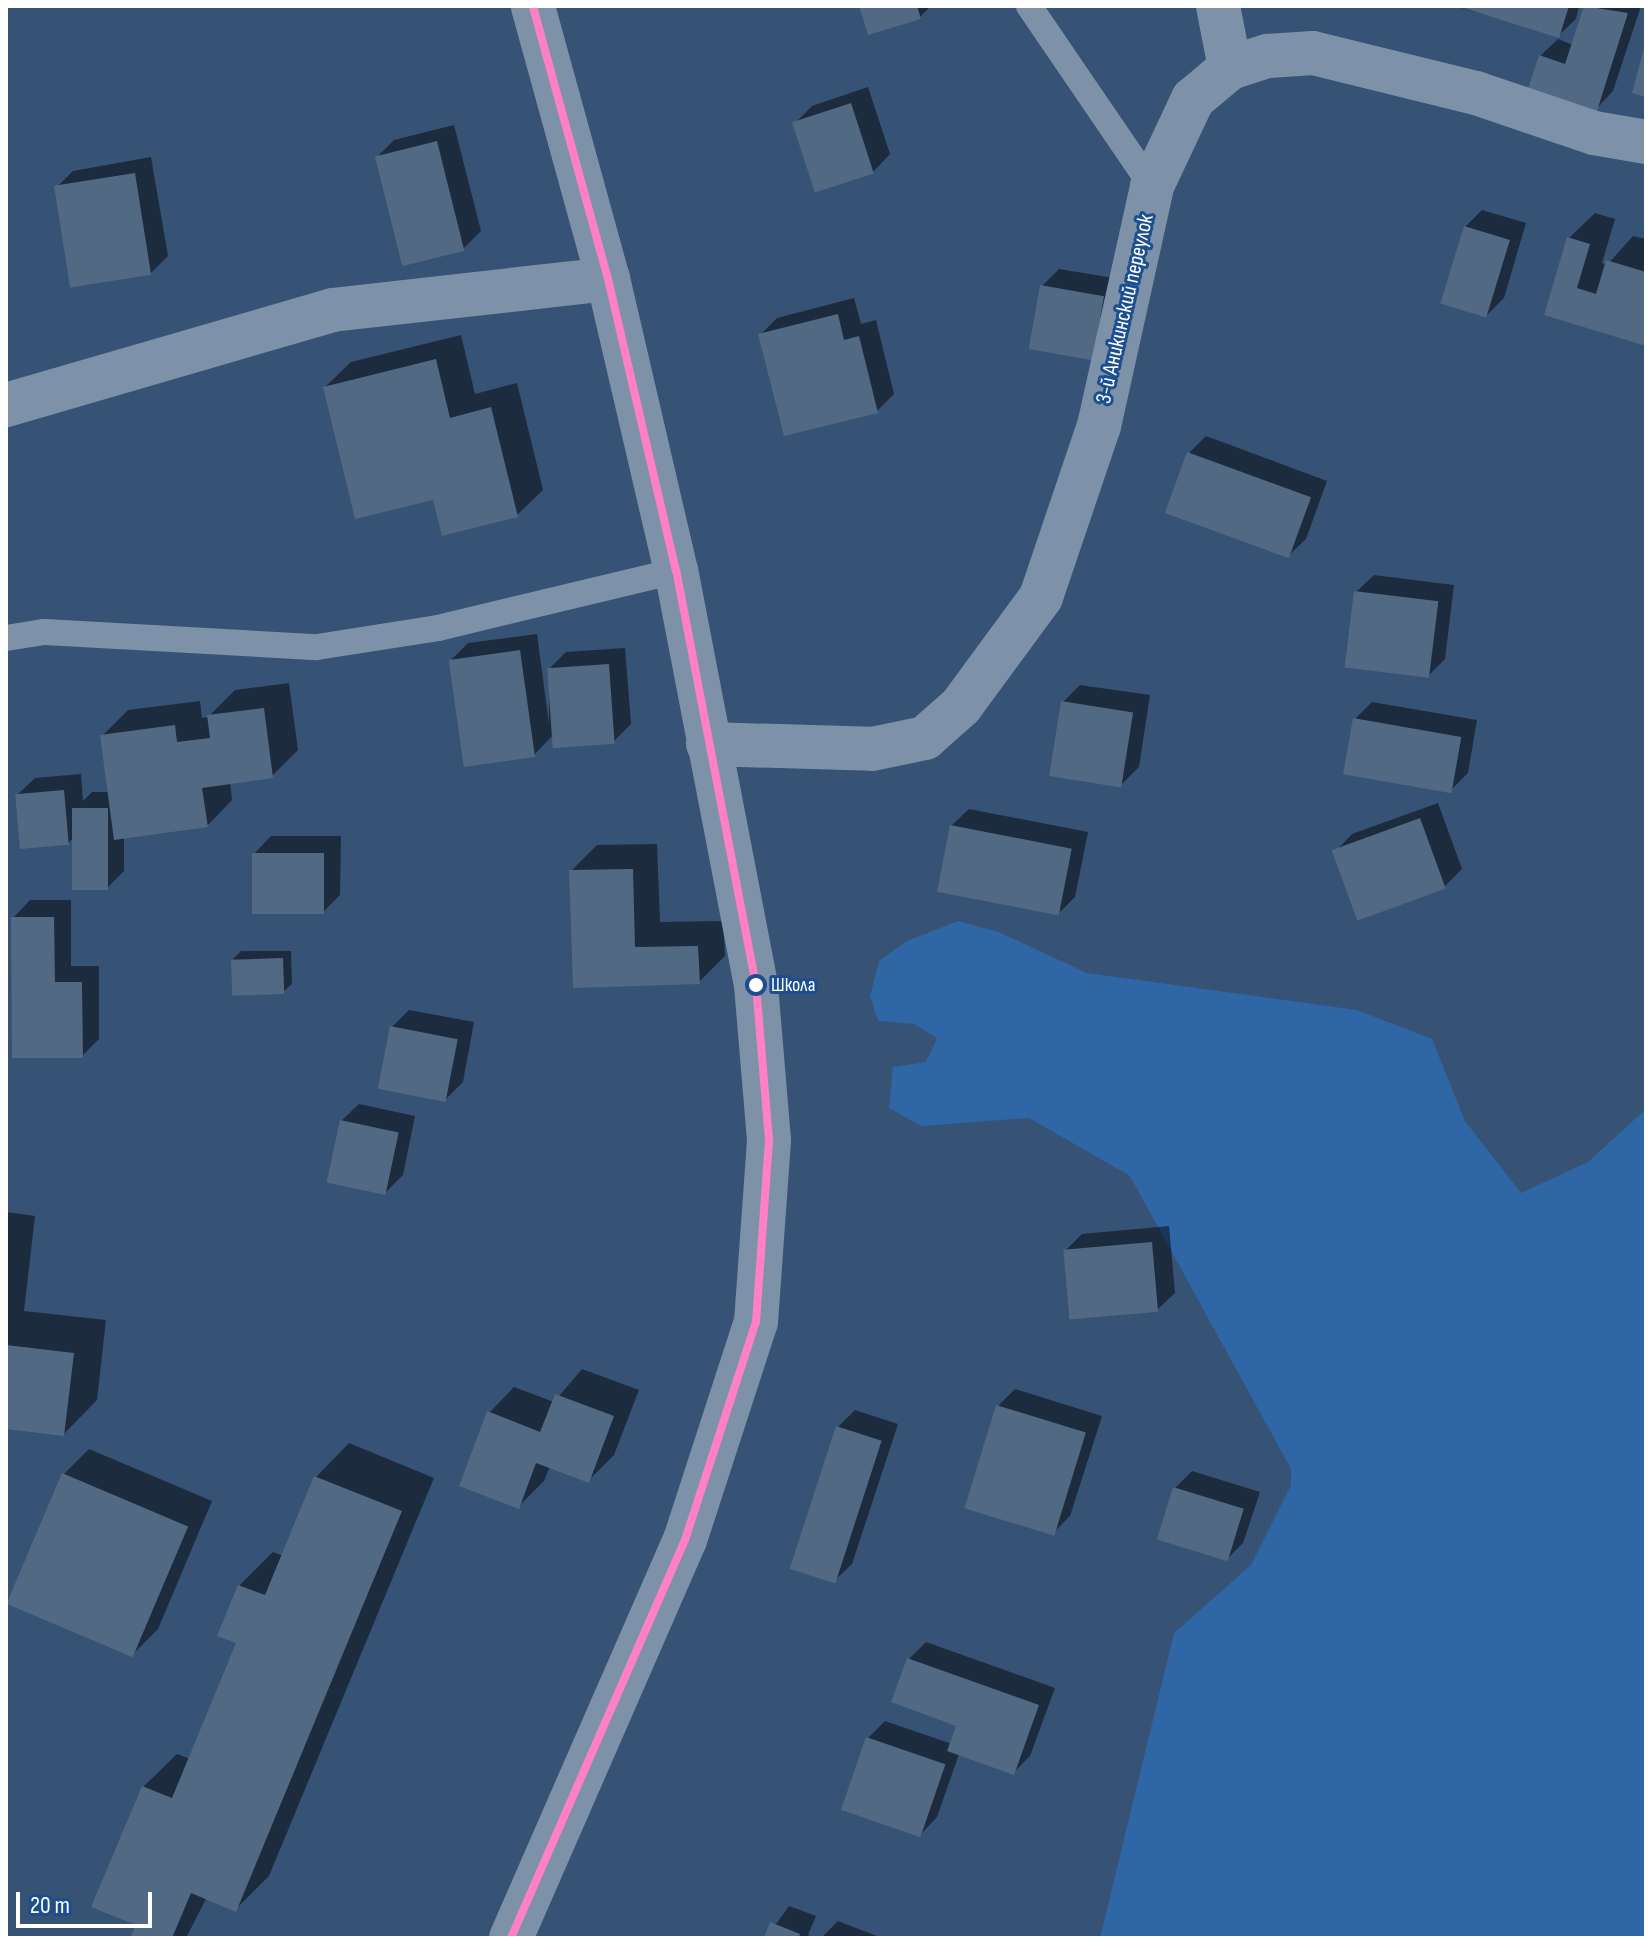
<!DOCTYPE html>
<html>
<head>
<meta charset="utf-8">
<style>
	body { margin:0 }
	#map { position:relative; width:1652px; height:1944px; overflow:hidden; background:#365274; font-family:"Sofia Sans Condensed",sans-serif }
	div>[style] { position:absolute }
	[style*='--x'] { left:calc(var(--x)*1px); top:calc(var(--y)*1px); width:calc(var(--w)*1px); rotate:calc(var(--a)*1deg) }
	.green>* { inset:0; background:#2f66a5 }
	.shadow>* { inset:0; background:#0007 }
	.building>* { inset:0; background:#526984; transform-origin:0 0 }
	.service>* { height:26px; margin:-13px; padding:0 13px; transform-origin:13px; border-radius:13px; background:#7d92a8 }
	.minor>* { height:44px; margin:-22px; padding:0 22px; transform-origin:22px; border-radius:22px; background:#7d92a8 }
	.tertiary>* { height:44px; margin:-22px; padding:0 22px; transform-origin:22px; border-radius:22px; background:#7d92a8 }
	.bus-1>* { height:8px; margin:-4px; padding:0 4px; transform-origin:4px; border-radius:4px; background:#ff80c5 }
	.dots>* { width:22px; height:22px; translate:-50% -50%; box-sizing:border-box; border:4px solid #1b4f8f; border-radius:50% }
	span { translate:-50% -50%; white-space:nowrap; text-align:center; line-height:1.15; -webkit-text-stroke:6px #1b4f8f; paint-order:stroke }
	.bus-label { font-size:20px; color:#fff }
	.left { translate:0 -50%; text-align:left }
	.street-label { font-size:22px; color:#fff }
	.frame { position:absolute; inset:0; border:8px solid #fff; pointer-events:none }
	.scale { position:absolute; left:16px; top:1892px; width:136px; height:36px; box-sizing:border-box; border:4px solid #fff; border-top:0; padding-left:10px; font-size:24px; line-height:28px; white-space:nowrap; color:#fff; -webkit-text-stroke:6px #1b4f8f; paint-order:stroke }
</style>
</head>
<body>
<div id="map">
	<div class="green">
		<i style="clip-path:polygon(958px 921px,999px 932px,1087px 973px,1357px 1010px,1432px 1039px,1465px 1121px,1521px 1193px,1588px 1162px,1646px 1109px,1646px 1938px,1100px 1938px,1174px 1633px,1251px 1565px,1291px 1485px,1291px 1469px,1130px 1176px,1029px 1118px,921px 1126px,889px 1108px,893px 1067px,926px 1062px,937px 1038px,914px 1024px,878px 1021px,870px 996px,879px 961px,907px 941px)"></i>
	</div>
	<div class="shadow">
		<i style="clip-path:polygon(862px 6px,927px 6px,928px 9px,920px 17px)"></i>
		<i style="clip-path:polygon(1579px 6px,1576px 19px,1558px 36px,1458px 7px)"></i>
		<i style="clip-path:polygon(1586px 6px,1641px 6px,1613px 91px,1596px 109px,1540px 56px,1558px 39px,1573px 45px)"></i>
		<i style="clip-path:polygon(868px 87px,890px 154px,873px 172px,795px 123px,812px 106px)"></i>
		<i style="clip-path:polygon(454px 125px,481px 231px,464px 248px,377px 157px,394px 140px)"></i>
		<i style="clip-path:polygon(151px 157px,168px 256px,151px 273px,56px 188px,73px 171px)"></i>
		<i style="clip-path:polygon(1482px 210px,1526px 223px,1504px 298px,1487px 315px,1465px 227px)"></i>
		<i style="clip-path:polygon(1595px 213px,1615px 219px,1602px 263px,1607px 265px,1633px 236px,1646px 239px,1646px 344px,1547px 314px,1569px 238px)"></i>
		<i style="clip-path:polygon(1059px 269px,1120px 279px,1092px 358px,1042px 286px)"></i>
		<i style="clip-path:polygon(854px 298px,861px 324px,876px 320px,894px 394px,877px 411px,760px 335px,777px 318px)"></i>
		<i style="clip-path:polygon(461px 335px,475px 394px,517px 383px,543px 490px,517px 515px,325px 387px,351px 362px)"></i>
		<i style="clip-path:polygon(1206px 436px,1327px 481px,1306px 539px,1288px 556px,1168px 511px,1189px 453px)"></i>
		<i style="clip-path:polygon(1374px 575px,1454px 585px,1445px 659px,1428px 676px,1356px 592px)"></i>
		<i style="clip-path:polygon(537px 634px,549px 724px,549px 669px,566px 652px,625px 648px,631px 724px,613px 742px,553px 735px,534px 755px,451px 660px,468px 643px)"></i>
		<i style="clip-path:polygon(289px 683px,298px 750px,272px 776px,230px 782px,232px 800px,207px 826px,124px 836px,124px 871px,107px 888px,74px 837px,68px 843px,17px 795px,35px 778px,81px 774px,83px 801px,92px 792px,110px 792px,102px 736px,128px 710px,200px 701px,202px 718px,208px 717px,235px 690px)"></i>
		<i style="clip-path:polygon(1080px 685px,1150px 695px,1139px 767px,1122px 784px,1063px 702px)"></i>
		<i style="clip-path:polygon(1372px 702px,1477px 720px,1468px 773px,1451px 790px,1355px 719px)"></i>
		<i style="clip-path:polygon(1438px 803px,1462px 869px,1445px 886px,1335px 852px,1352px 834px)"></i>
		<i style="clip-path:polygon(969px 809px,1088px 832px,1075px 897px,1058px 914px,951px 826px)"></i>
		<i style="clip-path:polygon(271px 836px,341px 836px,340px 895px,323px 912px,254px 854px)"></i>
		<i style="clip-path:polygon(657px 844px,660px 922px,723px 921px,725px 956px,699px 982px,575px 986px,571px 871px,597px 845px)"></i>
		<i style="clip-path:polygon(30px 900px,71px 900px,71px 966px,99px 966px,99px 1039px,82px 1056px,13px 918px)"></i>
		<i style="clip-path:polygon(241px 951px,291px 951px,292px 984px,283px 992px,233px 959px)"></i>
		<i style="clip-path:polygon(409px 1010px,474px 1022px,463px 1082px,446px 1099px,392px 1027px)"></i>
		<i style="clip-path:polygon(359px 1104px,415px 1116px,403px 1175px,386px 1192px,341px 1121px)"></i>
		<i style="clip-path:polygon(6px 1212px,35px 1216px,24px 1311px,106px 1320px,97px 1400px,64px 1434px,6px 1427px)"></i>
		<i style="clip-path:polygon(1169px 1226px,1175px 1293px,1157px 1310px,1065px 1251px,1082px 1234px)"></i>
		<i style="clip-path:polygon(582px 1369px,639px 1390px,614px 1455px,588px 1481px,550px 1466px,544px 1481px,518px 1507px,489px 1413px,514px 1387px,554px 1402px)"></i>
		<i style="clip-path:polygon(1015px 1389px,1102px 1416px,1070px 1516px,1053px 1533px,998px 1406px)"></i>
		<i style="clip-path:polygon(855px 1410px,898px 1424px,852px 1564px,834px 1581px,838px 1427px)"></i>
		<i style="clip-path:polygon(349px 1443px,434px 1478px,269px 1876px,236px 1909px,207px 1897px,186px 1938px,133px 1938px,138px 1924px,143px 1787px,177px 1754px,190px 1759px,238px 1642px,239px 1586px,273px 1552px,283px 1556px,316px 1477px)"></i>
		<i style="clip-path:polygon(89px 1449px,212px 1501px,158px 1629px,132px 1655px,64px 1474px)"></i>
		<i style="clip-path:polygon(1192px 1471px,1260px 1492px,1243px 1543px,1226px 1560px,1175px 1488px)"></i>
		<i style="clip-path:polygon(926px 1642px,1055px 1688px,1030px 1756px,1013px 1773px,959px 1754px,937px 1817px,920px 1835px,868px 1738px,885px 1721px,952px 1744px,959px 1724px,909px 1659px)"></i>
		<i style="clip-path:polygon(789px 1906px,816px 1916px,808px 1935px,815px 1938px,766px 1938px)"></i>
		<i style="clip-path:polygon(838px 1921px,882px 1938px,821px 1938px)"></i>
	</div>
	<div class="building">
		<i style="clip-path:polygon(859px 6px,917px 6px,921px 19px,868px 35px)"></i>
		<i style="clip-path:polygon(1457px 6px,1569px 6px,1559px 38px)"></i>
		<i style="clip-path:polygon(1584px 6px,1628px 13px,1597px 111px,1528px 89px,1539px 55px,1565px 64px)"></i>
		<i style="clip-path:polygon(1645px 44px,1646px 44px,1646px 97px,1632px 93px)"></i>
		<i style="left:851px;top:103px;width:74px;height:62px;rotate:72deg"></i>
		<i style="left:437px;top:141px;width:113px;height:64px;rotate:76deg"></i>
		<i style="left:135px;top:173px;width:103px;height:82px;rotate:81deg"></i>
		<i style="left:1464px;top:226px;width:48px;height:81px;rotate:17deg"></i>
		<i style="clip-path:polygon(1567px 237px,1590px 244px,1577px 288px,1596px 294px,1606px 260px,1646px 272px,1646px 346px,1544px 315px)"></i>
		<i style="left:1040px;top:285px;width:65px;height:65px;rotate:10deg"></i>
		<i style="clip-path:polygon(838px 314px,844px 340px,859px 336px,878px 413px,784px 436px,758px 334px)"></i>
		<i style="clip-path:polygon(436px 359px,450px 418px,491px 407px,518px 517px,442px 536px,433px 500px,355px 519px,323px 387px)"></i>
		<i style="left:1187px;top:452px;width:132px;height:65px;rotate:20deg"></i>
		<i style="left:1354px;top:591px;width:85px;height:77px;rotate:7deg"></i>
		<i style="left:520px;top:650px;width:108px;height:72px;rotate:82deg"></i>
		<i style="left:609px;top:664px;width:80px;height:62px;rotate:86deg"></i>
		<i style="left:1061px;top:701px;width:73px;height:76px;rotate:9deg"></i>
		<i style="clip-path:polygon(264px 708px,273px 778px,202px 788px,208px 827px,114px 840px,100px 735px,175px 725px,177px 742px,210px 738px,207px 715px)"></i>
		<i style="left:1353px;top:718px;width:110px;height:57px;rotate:10deg"></i>
		<i style="left:64px;top:790px;width:55px;height:49px;rotate:85deg"></i>
		<i style="left:72px;top:808px;width:36px;height:82px"></i>
		<i style="left:1420px;top:818px;width:75px;height:94px;rotate:70deg"></i>
		<i style="left:950px;top:825px;width:124px;height:68px;rotate:11deg"></i>
		<i style="left:252px;top:853px;width:72px;height:61px"></i>
		<i style="clip-path:polygon(633px 869px,635px 947px,698px 946px,700px 984px,573px 988px,569px 870px)"></i>
		<i style="clip-path:polygon(11px 917px,54px 917px,55px 982px,82px 982px,83px 1058px,12px 1058px)"></i>
		<i style="left:283px;top:958px;width:36px;height:52px;rotate:88deg"></i>
		<i style="left:390px;top:1026px;width:69px;height:64px;rotate:11deg"></i>
		<i style="left:340px;top:1120px;width:60px;height:64px;rotate:12deg"></i>
		<i style="left:1152px;top:1242px;width:70px;height:89px;rotate:85deg"></i>
		<i style="clip-path:polygon(6px 1345px,74px 1353px,64px 1436px,6px 1429px)"></i>
		<i style="clip-path:polygon(555px 1394px,614px 1416px,589px 1483px,536px 1463px,519px 1509px,459px 1486px,487px 1411px,540px 1432px)"></i>
		<i style="left:996px;top:1405px;width:94px;height:108px;rotate:17deg"></i>
		<i style="left:836px;top:1426px;width:48px;height:150px;rotate:18deg"></i>
		<i style="left:62px;top:1473px;width:137px;height:142px;rotate:23deg"></i>
		<i style="clip-path:polygon(314px 1476px,402px 1511px,236px 1912px,191px 1893px,172px 1938px,130px 1938px,136px 1925px,91px 1907px,142px 1786px,172px 1798px,236px 1643px,217px 1636px,238px 1585px,265px 1595px)"></i>
		<i style="left:1173px;top:1487px;width:74px;height:55px;rotate:17deg"></i>
		<i style="clip-path:polygon(907px 1658px,1039px 1705px,1014px 1775px,947px 1751px,956px 1726px,891px 1702px)"></i>
		<i style="left:866px;top:1737px;width:84px;height:77px;rotate:19deg"></i>
		<i style="clip-path:polygon(770px 1922px,800px 1934px,799px 1938px,764px 1938px)"></i>
	</div>
	<div class="service">
		<i style="--x:1029;--y:6;--w:218;--a:55.7"></i>
		<i style="--x:6;--y:638;--w:39;--a:-9"></i>
		<i style="--x:45;--y:632;--w:272;--a:3.2"></i>
		<i style="--x:317;--y:647;--w:122;--a:-8.9"></i>
		<i style="--x:438;--y:628;--w:245;--a:-13.5"></i>
	</div>
	<div class="minor">
		<i style="--x:1218;--y:6;--w:63;--a:79"></i>
		<i style="--x:6;--y:405;--w:340;--a:-16.2"></i>
		<i style="--x:332;--y:310;--w:278;--a:-6.4"></i>
		<i style="--x:708;--y:744;--w:164;--a:1.7"></i>
		<i style="--x:872;--y:749;--w:54;--a:-11.7"></i>
		<i style="--x:925;--y:738;--w:48;--a:-41.6"></i>
		<i style="--x:961;--y:706;--w:135;--a:-53.7"></i>
		<i style="--x:1041;--y:597;--w:181;--a:-71.3"></i>
		<i style="--x:1099;--y:426;--w:246;--a:-77.5"></i>
		<i style="--x:1152;--y:186;--w:96;--a:-64.8"></i>
		<i style="--x:1193;--y:99;--w:48;--a:-40"></i>
		<i style="--x:1230;--y:68;--w:40;--a:-18"></i>
		<i style="--x:1268;--y:56;--w:45;--a:-3.8"></i>
		<i style="--x:1313;--y:53;--w:168;--a:13.8"></i>
		<i style="--x:1476;--y:93;--w:125;--a:18.7"></i>
		<i style="--x:1594;--y:133;--w:53;--a:9.8"></i>
	</div>
	<div class="tertiary">
		<i style="--x:511;--y:1938;--w:434;--a:-66.4"></i>
		<i style="--x:685;--y:1540;--w:229;--a:-72"></i>
		<i style="--x:756;--y:1322;--w:182;--a:-85.9"></i>
		<i style="--x:769;--y:1140;--w:156;--a:-94.8"></i>
		<i style="--x:756;--y:985;--w:422;--a:-100.9"></i>
		<i style="--x:676;--y:571;--w:300;--a:-103.1"></i>
		<i style="--x:608;--y:279;--w:283;--a:-105.4"></i>
	</div>
	<div class="bus-1">
		<i style="--x:511;--y:1938;--w:434;--a:-66.4"></i>
		<i style="--x:685;--y:1540;--w:229;--a:-72"></i>
		<i style="--x:756;--y:1322;--w:182;--a:-85.9"></i>
		<i style="--x:769;--y:1140;--w:156;--a:-94.8"></i>
		<i style="--x:756;--y:985;--w:422;--a:-100.9"></i>
		<i style="--x:676;--y:571;--w:300;--a:-103.1"></i>
		<i style="--x:608;--y:279;--w:283;--a:-105.4"></i>
	</div>
	<div class="dots">
		<i style="left:756px;top:985px;background:#fff"></i>
	</div>
	<div class="bus-label">
		<span class="left" style="left:771px;top:985px">Школа</span>
	</div>
	<div class="street-label">
		<span style="left:1125px;top:309px;rotate:-77deg">3-й Аникинский переулок</span>
	</div>
	<div class="frame"></div>
	<div class="scale">20 m</div>
</div>
</body>
</html>
